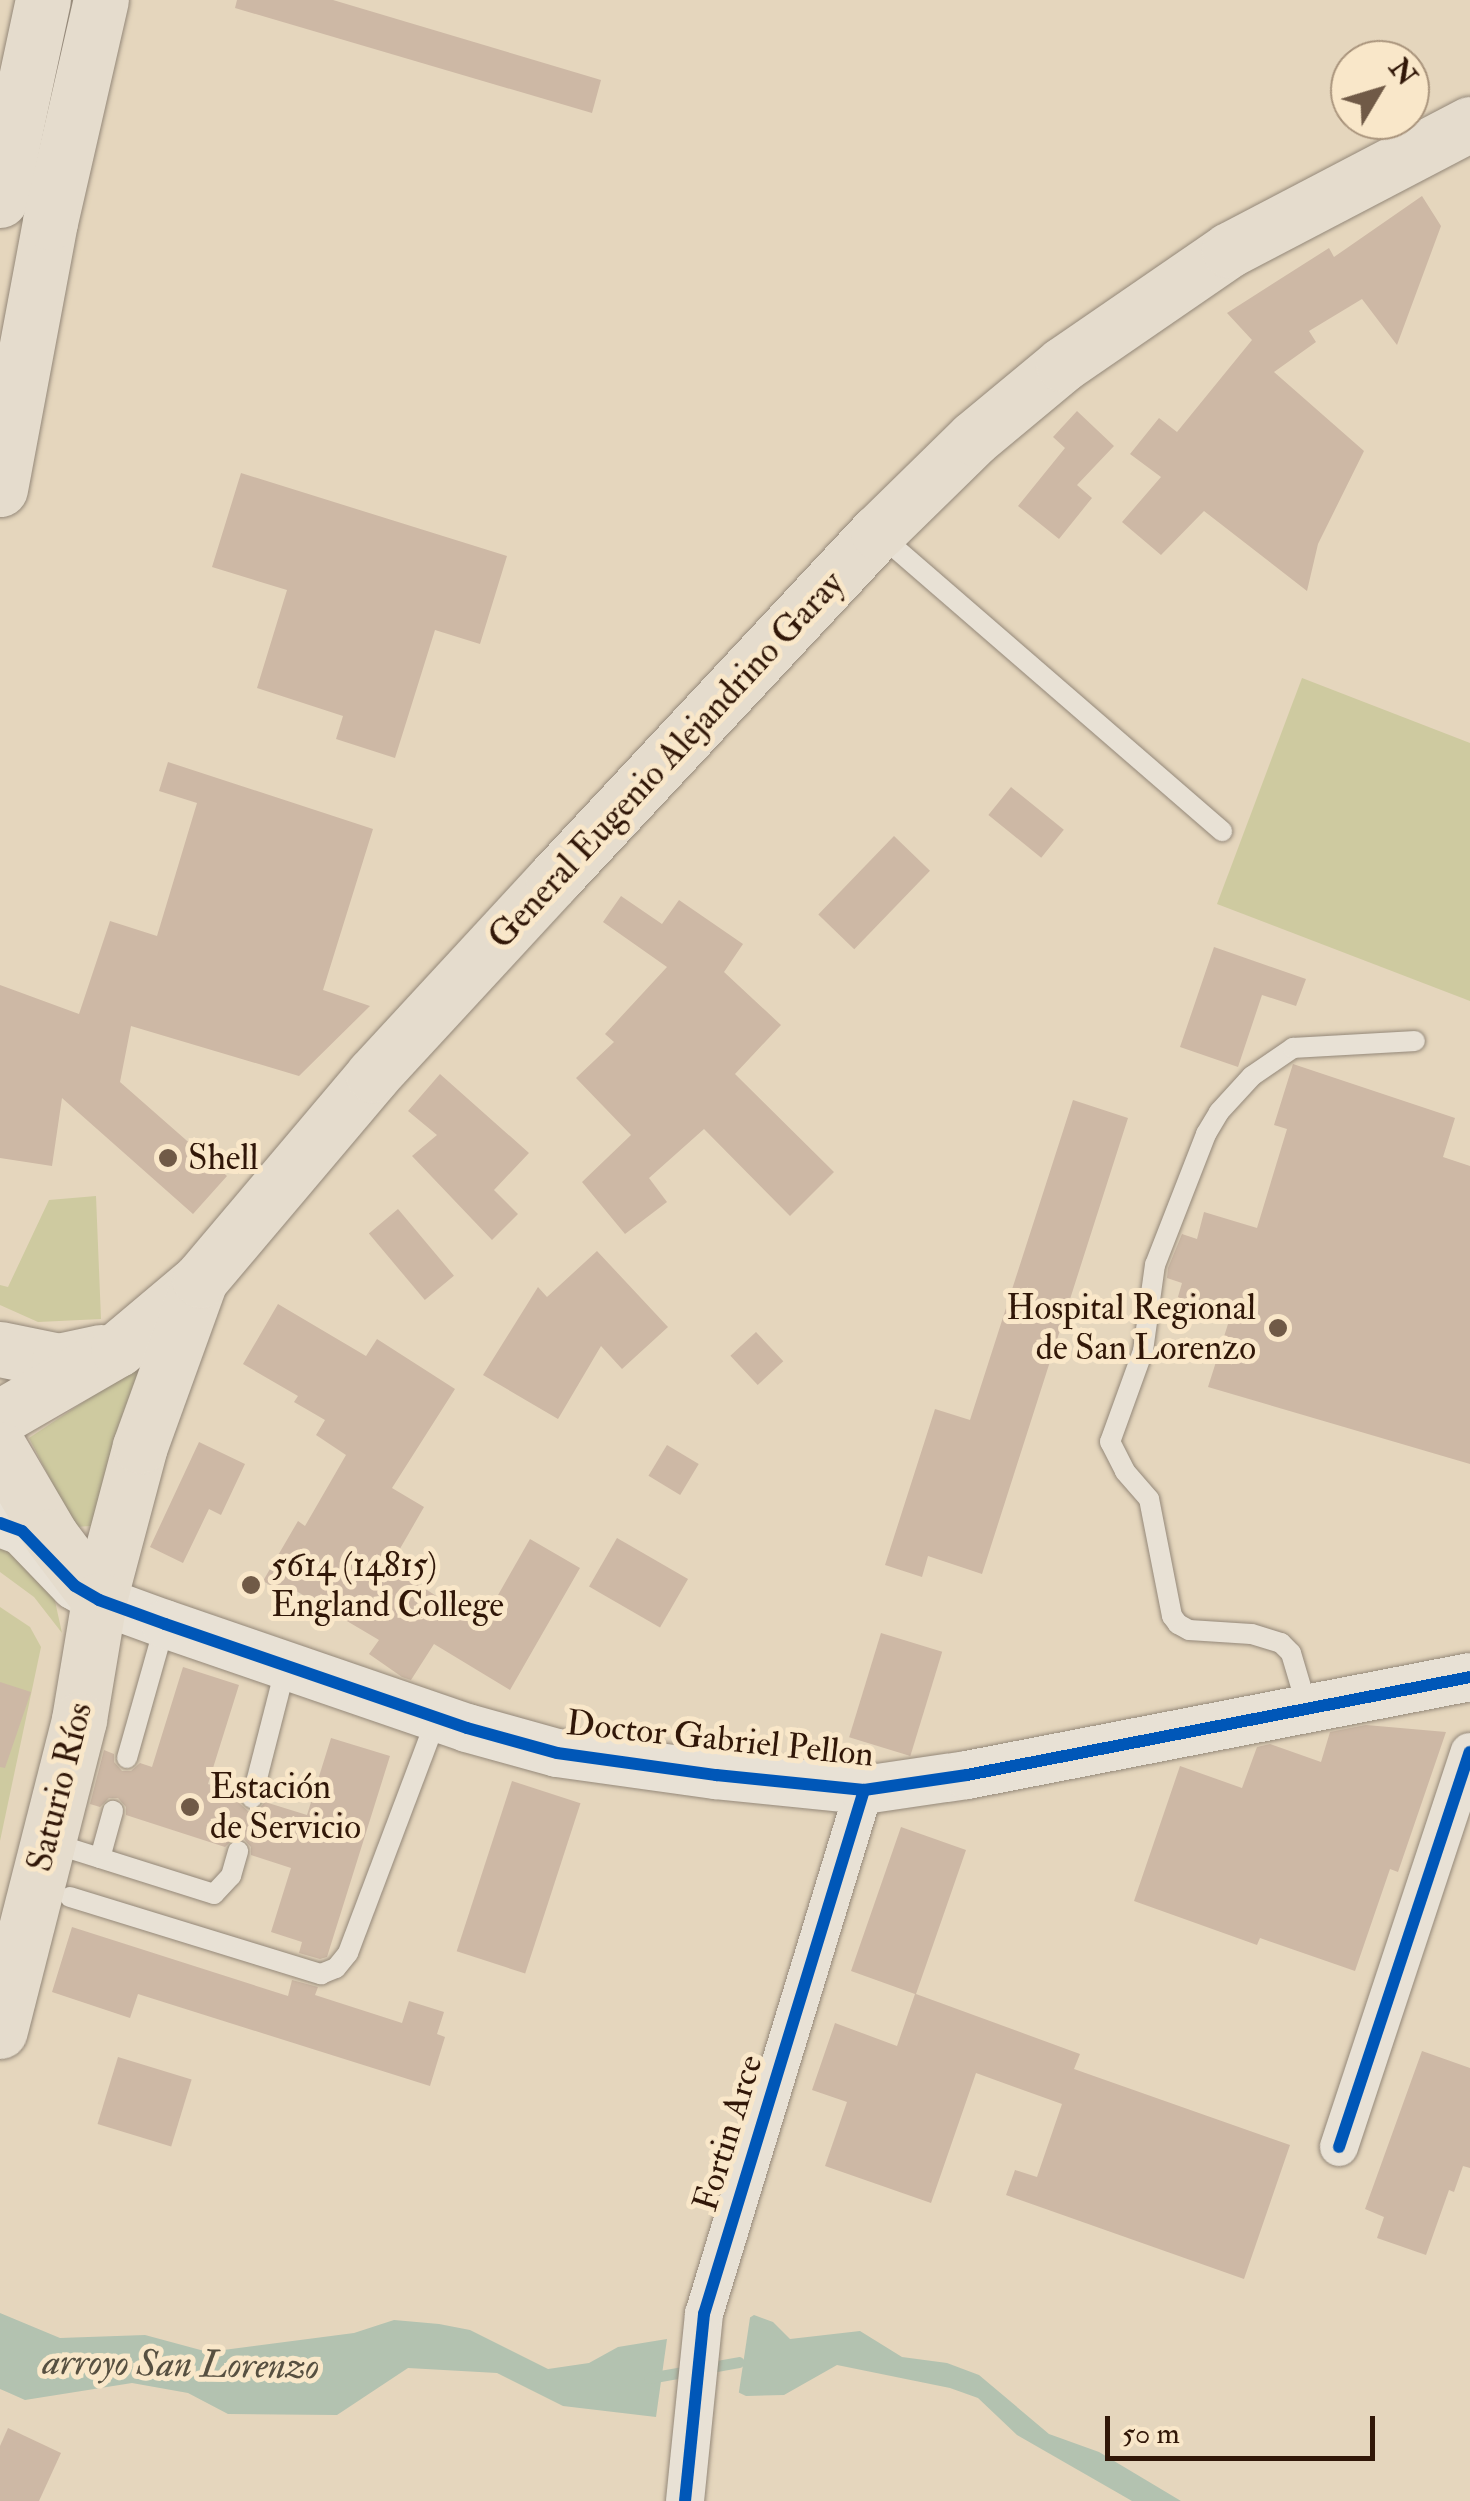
<!DOCTYPE html>
<html>
<head>
<meta charset="utf-8">
<style>
	body { margin:0 }
	#map { position:relative; width:1470px; height:2501px; overflow:hidden; background:#e5d6bd; font-family:"IM FELL Double Pica",serif }
	div>[style] { position:absolute }
	[style*='--x'] { left:calc(var(--x)*1px); top:calc(var(--y)*1px); width:calc(var(--w)*1px); rotate:calc(var(--a)*1deg) }
	.green>* { inset:0; background:#cecaa0 }
	.water>* { inset:0; background:#b3c2b0 }
	.pier>* { inset:0; background:#e5d6bd }
	.stream>* { height:11px; margin:-5.5px; padding:0 5.5px; transform-origin:5.5px; border-radius:5.5px; background:#b3c2b0 }
	.building>* { inset:0; background:#cdb8a5; transform-origin:0 0 }
	.roads { filter:drop-shadow(0 0 2px #948879) drop-shadow(0 0 2px #948879) }
	.service>* { height:20px; margin:-10px; padding:0 10px; transform-origin:10px; border-radius:10px; background:#e8e1d5 }
	.minor>* { height:38px; margin:-19px; padding:0 19px; transform-origin:19px; border-radius:19px; background:#e8e1d5 }
	.tertiary>* { height:48px; margin:-24px; padding:0 24px; transform-origin:24px; border-radius:24px; background:#e8e1d5 }
	.primary>* { height:55px; margin:-27.5px; padding:0 27.5px; transform-origin:27.5px; border-radius:27.5px; background:#e5dccd }
	.trunk>* { height:55px; margin:-27.5px; padding:0 27.5px; transform-origin:27.5px; border-radius:27.5px; background:#e5dccd }
	.cycleway>* { height:12px; margin:-6px; padding:0 6px; transform-origin:6px; border-radius:6px; background:#0057b8 }
	.dots>* { width:28px; height:28px; translate:-50% -50%; box-sizing:border-box; border:5px solid #f9e7c9; border-radius:50% }
	span { translate:-50% -50%; white-space:nowrap; text-align:center; line-height:1.15; -webkit-text-stroke:10px #f9e7c9; paint-order:stroke }
	.street-label { font-size:35px; color:#311708 }
	.poi-label { font-size:35px; color:#311708 }
	.left { translate:0 -50%; text-align:left }
	.right { translate:-100% -50%; text-align:right }
	.water-label { font-size:38px; color:#575041; font-style:italic }
	.north { position:absolute; left:1330px; top:40px; width:100px; height:100px; box-sizing:border-box; background:#f9e7c9; border:2px solid #a9947c; border-radius:50%; rotate:52deg; font-size:28px; font-weight:700; line-height:40px; text-align:center; color:#311708 }
	.north::after { content:''; display:block; margin:auto; width:35px; height:45px; background:#705a47; clip-path:polygon(50% 0,100% 100%,50% 72%,0 100%) }
	.scale { position:absolute; left:1105px; top:2416px; width:270px; height:45px; box-sizing:border-box; border:5px solid #311708; border-top:0; padding-left:12px; font-size:30px; line-height:35px; white-space:nowrap; color:#311708; -webkit-text-stroke:8px #f9e7c9; paint-order:stroke }
</style>
</head>
<body>
<div id="map">
	<div class="green">
		<i style="clip-path:polygon(1302px 678px,1470px 743px,1470px 1001px,1217px 904px)"></i>
		<i style="clip-path:polygon(96px 1196px,101px 1319px,38px 1322px,0 1305px,0 1285px,8px 1287px,49px 1200px)"></i>
		<i style="clip-path:polygon(141px 1364px,91px 1526px,75px 1527px,29px 1438px)"></i>
		<i style="clip-path:polygon(0 1544px,17px 1548px,53px 1592px,62px 1633px,34px 1597px,0 1572px)"></i>
		<i style="clip-path:polygon(0 1607px,30px 1627px,41px 1647px,0 1841px)"></i>
	</div>
	<div class="water">
		<i style="clip-path:polygon(0 2313px,60px 2338px,145px 2335px,208px 2352px,354px 2333px,394px 2320px,439px 2324px,470px 2330px,548px 2369px,589px 2363px,618px 2347px,667px 2339px,656px 2417px,563px 2406px,497px 2373px,408px 2368px,337px 2415px,228px 2414px,188px 2393px,132px 2383px,25px 2400px,7px 2392px,0 2389px)"></i>
		<i style="clip-path:polygon(754px 2315px,773px 2322px,790px 2339px,860px 2331px,902px 2357px,947px 2363px,979px 2375px,1049px 2434px,1099px 2452px,1181px 2501px,1132px 2501px,1017px 2435px,978px 2398px,950px 2388px,837px 2365px,784px 2395px,746px 2396px,723px 2385px,728px 2331px)"></i>
	</div>
	<div class="pier">
		<i style="clip-path:polygon(751px 2311px,738px 2398px,718px 2386px,723px 2330px)"></i>
	</div>
	<div class="stream">
		<i style="--x:649;--y:2378;--w:91;--a:-10.1"></i>
	</div>
	<div class="building">
		<i style="clip-path:polygon(237px 0,333px 0,601px 80px,592px 113px,235px 8px)"></i>
		<i style="clip-path:polygon(1422px 196px,1441px 226px,1397px 345px,1362px 299px,1309px 331px,1316px 342px,1274px 372px,1364px 451px,1318px 544px,1307px 591px,1204px 511px,1161px 555px,1122px 522px,1161px 477px,1130px 454px,1159px 418px,1177px 432px,1252px 340px,1227px 313px,1329px 248px,1334px 257px)"></i>
		<i style="clip-path:polygon(1077px 411px,1114px 446px,1077px 485px,1092px 498px,1059px 539px,1018px 506px,1065px 448px,1053px 437px)"></i>
		<i style="clip-path:polygon(241px 473px,507px 556px,480px 644px,435px 630px,395px 758px,336px 739px,343px 716px,257px 688px,287px 590px,212px 567px)"></i>
		<i style="clip-path:polygon(168px 762px,373px 829px,323px 990px,370px 1006px,299px 1076px,131px 1026px,120px 1082px,227px 1176px,193px 1214px,62px 1098px,52px 1166px,0 1158px,0 985px,79px 1014px,110px 921px,157px 936px,197px 803px,159px 791px)"></i>
		<i style="left:1011px;top:787px;width:68px;height:36px;rotate:39deg"></i>
		<i style="left:894px;top:836px;width:50px;height:109px;rotate:44deg"></i>
		<i style="clip-path:polygon(621px 896px,662px 924px,679px 900px,743px 944px,724px 972px,781px 1025px,735px 1074px,834px 1172px,790px 1216px,704px 1129px,649px 1178px,667px 1202px,625px 1234px,582px 1182px,631px 1135px,576px 1078px,614px 1042px,605px 1034px,667px 967px,603px 922px)"></i>
		<i style="clip-path:polygon(1214px 947px,1306px 979px,1296px 1006px,1262px 995px,1238px 1067px,1180px 1047px)"></i>
		<i style="clip-path:polygon(1293px 1064px,1455px 1118px,1443px 1157px,1470px 1166px,1470px 1464px,1208px 1387px,1228px 1324px,1175px 1307px,1182px 1283px,1167px 1278px,1168px 1268px,1182px 1234px,1197px 1239px,1204px 1212px,1257px 1228px,1287px 1129px,1274px 1125px)"></i>
		<i style="clip-path:polygon(440px 1074px,529px 1153px,494px 1190px,518px 1214px,492px 1240px,412px 1156px,437px 1135px,408px 1111px)"></i>
		<i style="clip-path:polygon(1073px 1100px,1128px 1118px,982px 1574px,928px 1556px,922px 1577px,885px 1565px,935px 1409px,970px 1420px)"></i>
		<i style="left:398px;top:1209px;width:87px;height:38px;rotate:50deg"></i>
		<i style="clip-path:polygon(597px 1251px,668px 1327px,622px 1369px,601px 1346px,558px 1419px,483px 1375px,538px 1287px,547px 1297px)"></i>
		<i style="clip-path:polygon(278px 1304px,366px 1356px,377px 1339px,455px 1389px,392px 1488px,424px 1507px,390px 1566px,481px 1625px,530px 1539px,580px 1568px,510px 1690px,434px 1644px,411px 1680px,402px 1677px,369px 1654px,379px 1640px,291px 1588px,287px 1595px,263px 1581px,298px 1521px,305px 1526px,346px 1455px,316px 1435px,325px 1420px,294px 1402px,298px 1396px,243px 1364px)"></i>
		<i style="left:756px;top:1332px;width:40px;height:35px;rotate:47deg"></i>
		<i style="clip-path:polygon(199px 1442px,245px 1464px,221px 1515px,209px 1509px,183px 1563px,150px 1547px)"></i>
		<i style="left:667px;top:1445px;width:37px;height:36px;rotate:31deg"></i>
		<i style="left:617px;top:1538px;width:82px;height:56px;rotate:30deg"></i>
		<i style="left:881px;top:1633px;width:64px;height:109px;rotate:17deg"></i>
		<i style="clip-path:polygon(183px 1667px,239px 1685px,208px 1784px,239px 1794px,239px 1803px,248px 1811px,257px 1811px,265px 1802px,307px 1815px,331px 1738px,390px 1756px,327px 1957px,320px 1959px,299px 1953px,302px 1942px,271px 1932px,291px 1868px,251px 1855px,251px 1847px,243px 1838px,234px 1838px,225px 1847px,126px 1815px,126px 1807px,118px 1798px,109px 1798px,100px 1807px,90px 1804px,104px 1750px,114px 1754px,114px 1762px,122px 1771px,131px 1771px,140px 1763px,152px 1767px)"></i>
		<i style="clip-path:polygon(0 1682px,31px 1692px,5px 1768px,0 1767px)"></i>
		<i style="clip-path:polygon(1366px 1725px,1446px 1732px,1398px 1872px,1390px 1869px,1355px 1971px,1260px 1938px,1257px 1945px,1134px 1901px,1180px 1766px,1242px 1788px,1257px 1747px,1270px 1744px,1321px 1762px,1330px 1732px)"></i>
		<i style="left:512px;top:1781px;width:72px;height:179px;rotate:18deg"></i>
		<i style="clip-path:polygon(901px 1827px,966px 1850px,916px 1994px,1080px 2054px,1074px 2069px,1290px 2145px,1244px 2279px,1006px 2195px,1015px 2170px,1037px 2177px,1062px 2104px,976px 2073px,931px 2203px,825px 2166px,847px 2102px,812px 2090px,835px 2023px,897px 2046px,915px 1994px,851px 1971px)"></i>
		<i style="clip-path:polygon(72px 1927px,288px 1996px,292px 1980px,318px 1987px,315px 1995px,402px 2023px,409px 2001px,444px 2012px,437px 2034px,445px 2037px,430px 2086px,138px 1994px,130px 2018px,52px 1992px)"></i>
		<i style="clip-path:polygon(1422px 2051px,1470px 2068px,1470px 2168px,1463px 2166px,1454px 2192px,1449px 2190px,1426px 2255px,1377px 2238px,1384px 2217px,1365px 2209px)"></i>
		<i style="left:118px;top:2057px;width:77px;height:70px;rotate:17deg"></i>
		<i style="clip-path:polygon(8px 2428px,61px 2453px,39px 2501px,0 2501px,0 2446px)"></i>
	</div>
	<div class="roads">
		<div class="service">
			<i style="--x:879;--y:534;--w:454;--a:40.9"></i>
			<i style="--x:1307;--y:1707;--w:56;--a:-106.5"></i>
			<i style="--x:1291;--y:1653;--w:14;--a:-135"></i>
			<i style="--x:1281;--y:1643;--w:31;--a:-163"></i>
			<i style="--x:1251;--y:1634;--w:62;--a:-176.3"></i>
			<i style="--x:1189;--y:1630;--w:13;--a:-151"></i>
			<i style="--x:1178;--y:1624;--w:10;--a:-127"></i>
			<i style="--x:1172;--y:1616;--w:119;--a:-101.1"></i>
			<i style="--x:1149;--y:1499;--w:37;--a:-131"></i>
			<i style="--x:1125;--y:1471;--w:33;--a:-117"></i>
			<i style="--x:1110;--y:1442;--w:97;--a:-70.1"></i>
			<i style="--x:1143;--y:1351;--w:87;--a:-82.1"></i>
			<i style="--x:1155;--y:1265;--w:141;--a:-68.7"></i>
			<i style="--x:1206;--y:1134;--w:26;--a:-59"></i>
			<i style="--x:1219;--y:1112;--w:49;--a:-47.5"></i>
			<i style="--x:1252;--y:1076;--w:50;--a:-34.3"></i>
			<i style="--x:1293;--y:1048;--w:122;--a:-3.3"></i>
			<i style="--x:127;--y:1758;--w:139;--a:-74.2"></i>
			<i style="--x:252;--y:1798;--w:136;--a:-75.6"></i>
			<i style="--x:49;--y:1842;--w:173;--a:17.5"></i>
			<i style="--x:214;--y:1894;--w:25;--a:-47"></i>
			<i style="--x:231;--y:1876;--w:26;--a:-74"></i>
			<i style="--x:100;--y:1858;--w:49;--a:-74.5"></i>
			<i style="--x:70;--y:1897;--w:263;--a:17.1"></i>
			<i style="--x:321;--y:1974;--w:16;--a:-22"></i>
			<i style="--x:336;--y:1968;--w:19;--a:-51"></i>
			<i style="--x:348;--y:1953;--w:251;--a:-69.3"></i>
		</div>
		<div class="minor">
			<i style="--x:1339;--y:2147;--w:416;--a:-71.7"></i>
			<i style="--x:685;--y:2501;--w:188;--a:-84.2"></i>
			<i style="--x:704;--y:2314;--w:548;--a:-73.02"></i>
		</div>
		<div class="tertiary">
			<i style="--x:0;--y:1523;--w:23;--a:20"></i>
			<i style="--x:22;--y:1531;--w:76;--a:46.1"></i>
			<i style="--x:75;--y:1586;--w:28;--a:30"></i>
			<i style="--x:99;--y:1600;--w:70;--a:20"></i>
			<i style="--x:165;--y:1624;--w:319;--a:19"></i>
			<i style="--x:467;--y:1728;--w:93;--a:15.5"></i>
			<i style="--x:557;--y:1753;--w:161;--a:7.9"></i>
			<i style="--x:716;--y:1775;--w:149;--a:5.8"></i>
			<i style="--x:864;--y:1790;--w:104;--a:-8.3"></i>
			<i style="--x:967;--y:1775;--w:512;--a:-11.02"></i>
		</div>
		<div class="primary">
			<i style="--x:0;--y:1349;--w:60;--a:11.5"></i>
			<i style="--x:59;--y:1361;--w:43;--a:-12.1"></i>
			<i style="--x:0;--y:1417;--w:136;--a:-30"></i>
			<i style="--x:118;--y:1349;--w:99;--a:-40.1"></i>
			<i style="--x:99;--y:1600;--w:159;--a:-75.1"></i>
			<i style="--x:140;--y:1446;--w:177;--a:-70.1"></i>
			<i style="--x:200;--y:1280;--w:268;--a:-49.8"></i>
			<i style="--x:373;--y:1075;--w:265;--a:-47.3"></i>
			<i style="--x:553;--y:880;--w:476;--a:-47"></i>
			<i style="--x:878;--y:532;--w:134;--a:-44.4"></i>
			<i style="--x:974;--y:438;--w:116;--a:-39.7"></i>
			<i style="--x:1063;--y:364;--w:201;--a:-34.5"></i>
			<i style="--x:1229;--y:250;--w:272;--a:-27.6"></i>
		</div>
		<div class="trunk">
			<i style="--x:0;--y:200;--w:205;--a:-77.9"></i>
			<i style="--x:0;--y:489;--w:272;--a:-79.4"></i>
			<i style="--x:50;--y:222;--w:228;--a:-77.1"></i>
			<i style="--x:0;--y:1449;--w:101;--a:59.6"></i>
			<i style="--x:51;--y:1536;--w:80;--a:53.1"></i>
			<i style="--x:99;--y:1600;--w:122;--a:99.5"></i>
			<i style="--x:79;--y:1720;--w:321;--a:104.3"></i>
		</div>
	</div>
	<div class="cycleway">
		<i style="--x:0;--y:1523;--w:23;--a:20"></i>
		<i style="--x:22;--y:1531;--w:76;--a:46.1"></i>
		<i style="--x:75;--y:1586;--w:28;--a:30"></i>
		<i style="--x:99;--y:1600;--w:70;--a:20"></i>
		<i style="--x:165;--y:1624;--w:319;--a:19"></i>
		<i style="--x:467;--y:1728;--w:93;--a:15.5"></i>
		<i style="--x:557;--y:1753;--w:161;--a:7.9"></i>
		<i style="--x:716;--y:1775;--w:149;--a:5.8"></i>
		<i style="--x:864;--y:1790;--w:104;--a:-8.3"></i>
		<i style="--x:967;--y:1775;--w:512;--a:-11.02"></i>
		<i style="--x:1339;--y:2147;--w:416;--a:-71.7"></i>
		<i style="--x:685;--y:2501;--w:188;--a:-84.2"></i>
		<i style="--x:704;--y:2314;--w:548;--a:-73.02"></i>
	</div>
	<div class="dots">
		<i style="left:168px;top:1158px;background:#705a47"></i>
		<i style="left:1278px;top:1328px;background:#705a47"></i>
		<i style="left:251px;top:1585px;background:#705a47"></i>
		<i style="left:190px;top:1807px;background:#705a47"></i>
	</div>
	<div class="street-label">
		<span style="left:666px;top:760px;rotate:-47deg">General Eugenio Alejandrino Garay</span>
		<span style="left:720px;top:1739px;rotate:6deg">Doctor Gabriel Pellon</span>
		<span style="left:60px;top:1787px;rotate:-76deg">Saturio Ríos</span>
		<span style="left:728px;top:2133px;rotate:-73deg">Fortin Arce</span>
	</div>
	<div class="poi-label">
		<span class="left" style="left:188px;top:1158px">Shell</span>
		<span class="right" style="left:1256px;top:1328px">Hospital Regional<br>de San Lorenzo</span>
		<span class="left" style="left:271px;top:1585px">5614 (14815)<br>England College</span>
		<span class="left" style="left:210px;top:1807px">Estación<br>de Servicio</span>
	</div>
	<div class="water-label">
		<span style="left:181px;top:2365px;rotate:1deg">arroyo San Lorenzo</span>
	</div>
	<div class="north">N</div>
	<div class="scale">50 m</div>
</div>
</body>
</html>
